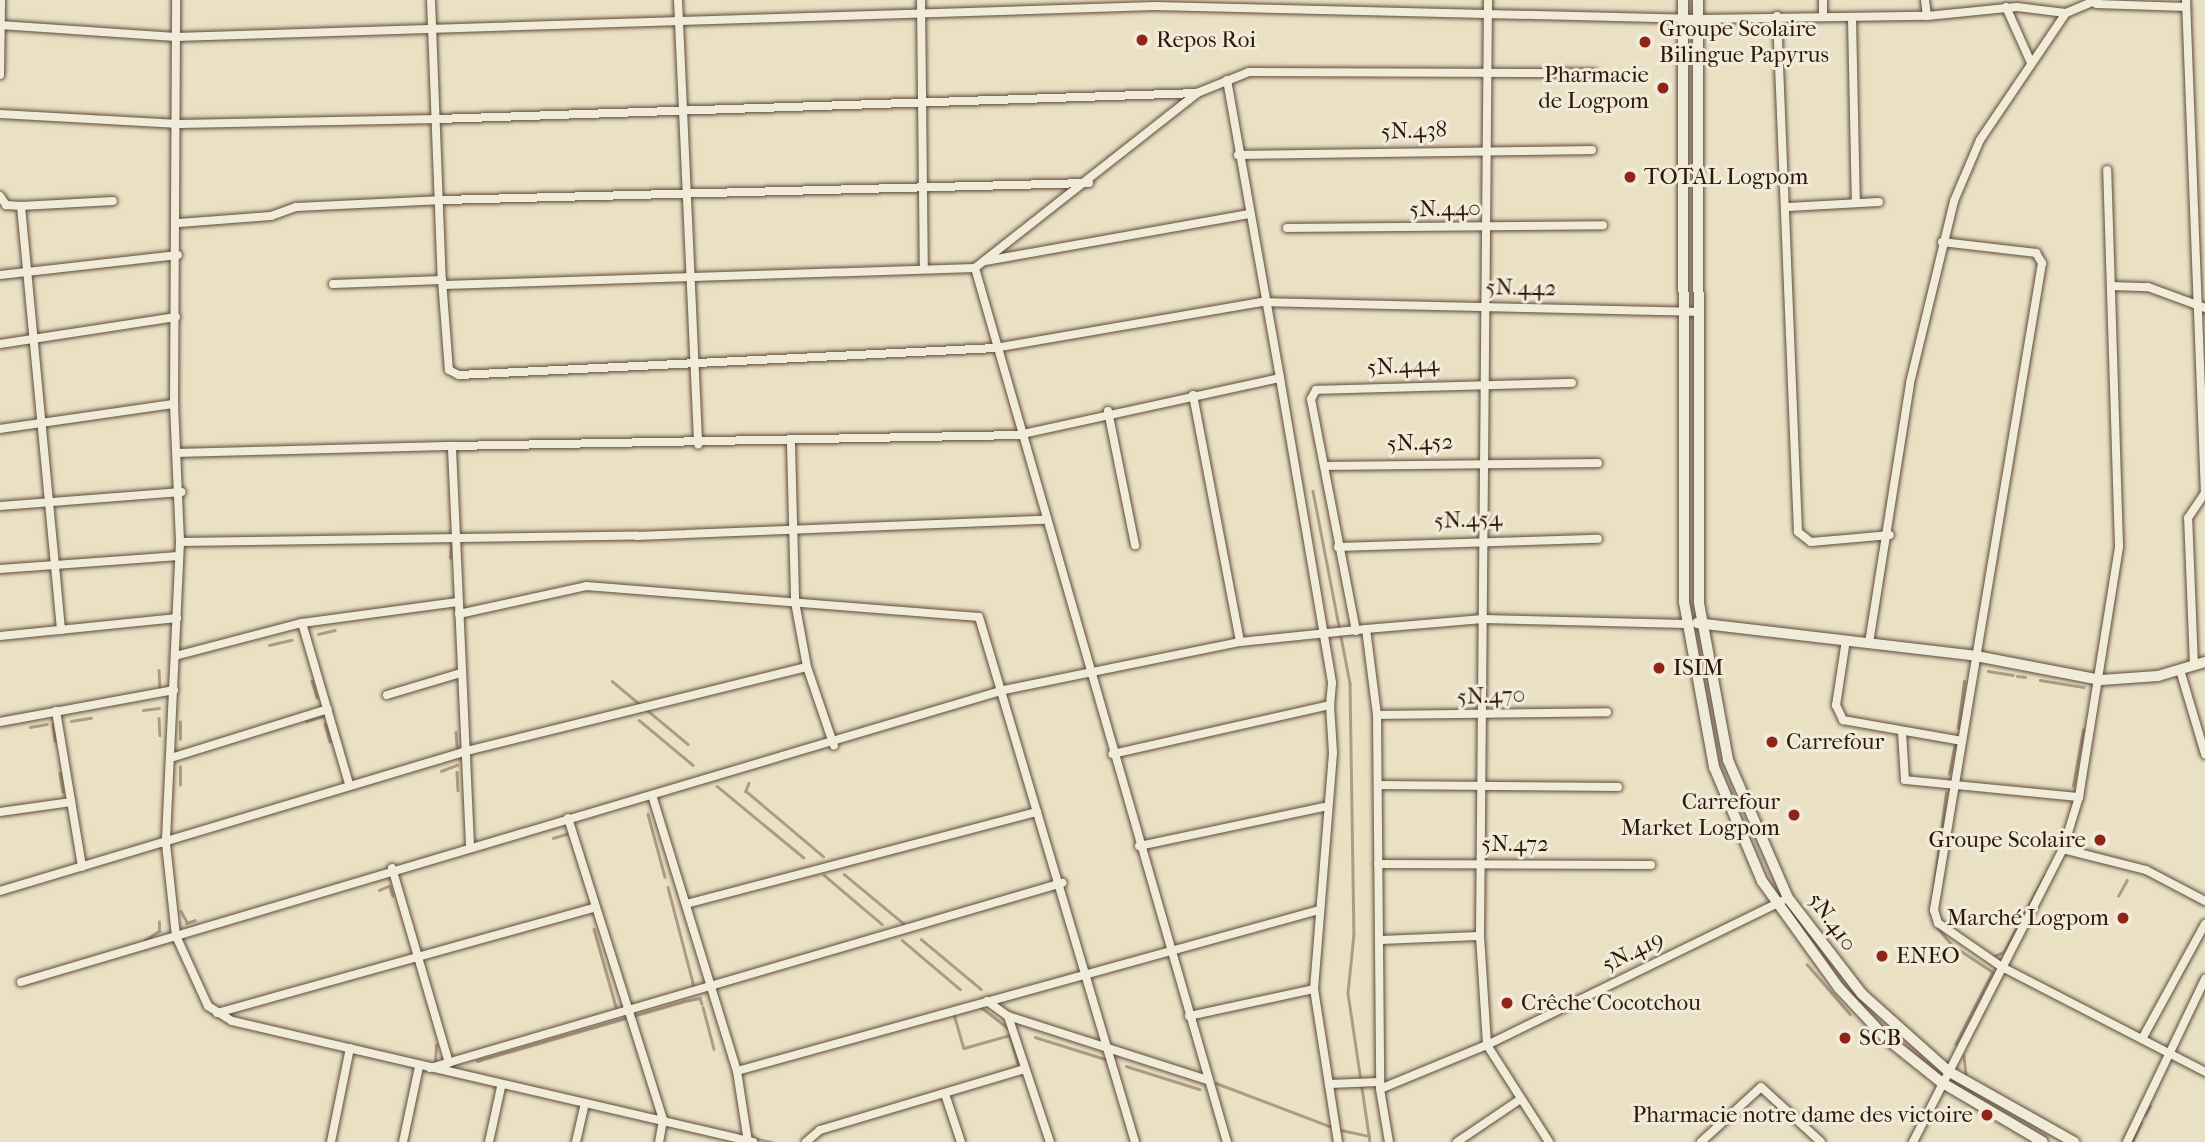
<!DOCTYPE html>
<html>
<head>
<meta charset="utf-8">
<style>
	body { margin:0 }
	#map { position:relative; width:2205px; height:1142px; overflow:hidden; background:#eae1c5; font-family:"IM FELL French Canon",serif }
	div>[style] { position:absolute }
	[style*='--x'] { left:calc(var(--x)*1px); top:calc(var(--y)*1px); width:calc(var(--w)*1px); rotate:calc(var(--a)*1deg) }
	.stream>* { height:2.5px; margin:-1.25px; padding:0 1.25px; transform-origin:1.25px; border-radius:1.25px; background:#ab9c85 }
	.roads { filter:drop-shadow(0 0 2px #5f4939) drop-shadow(0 0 2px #5f4939) }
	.street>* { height:8px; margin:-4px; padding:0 4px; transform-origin:4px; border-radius:4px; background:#f1ecd9 }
	.secondary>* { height:10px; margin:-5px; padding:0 5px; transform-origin:5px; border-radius:5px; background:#f1ecd9 }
	.dots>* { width:19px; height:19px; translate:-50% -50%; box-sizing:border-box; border:4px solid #f1ecd9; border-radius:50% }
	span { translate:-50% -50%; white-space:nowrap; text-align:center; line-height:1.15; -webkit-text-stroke:6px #f1ecd9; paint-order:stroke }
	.poi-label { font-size:23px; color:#31160a }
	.left { translate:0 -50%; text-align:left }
	.right { translate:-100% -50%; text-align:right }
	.street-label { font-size:23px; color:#31160a }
</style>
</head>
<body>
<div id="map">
	<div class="stream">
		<i style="--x:1313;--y:491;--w:197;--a:79.1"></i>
		<i style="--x:1350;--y:684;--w:250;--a:89.1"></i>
		<i style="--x:1354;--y:934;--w:59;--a:95.8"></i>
		<i style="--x:1348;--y:993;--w:151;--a:81.6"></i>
		<i style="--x:450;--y:558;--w:12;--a:-85"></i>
		<i style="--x:318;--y:634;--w:17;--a:-13"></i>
		<i style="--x:269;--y:645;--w:23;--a:-13"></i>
		<i style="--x:159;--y:670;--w:22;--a:87"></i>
		<i style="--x:1988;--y:671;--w:25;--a:9"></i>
		<i style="--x:2017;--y:676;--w:8;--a:7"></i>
		<i style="--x:2040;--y:680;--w:44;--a:9.2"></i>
		<i style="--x:312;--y:681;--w:17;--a:73"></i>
		<i style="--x:612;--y:681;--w:38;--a:40"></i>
		<i style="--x:143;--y:710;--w:16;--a:-7"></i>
		<i style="--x:647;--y:710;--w:53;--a:39.7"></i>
		<i style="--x:159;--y:718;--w:17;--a:87"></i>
		<i style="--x:639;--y:720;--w:70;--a:39.8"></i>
		<i style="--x:71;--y:721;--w:20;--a:-9"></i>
		<i style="--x:306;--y:721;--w:18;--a:-16"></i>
		<i style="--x:53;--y:724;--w:17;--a:83"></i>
		<i style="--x:325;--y:724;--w:18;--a:74"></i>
		<i style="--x:30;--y:727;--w:17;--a:-10"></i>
		<i style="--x:1958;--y:728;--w:47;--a:-82.7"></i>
		<i style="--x:456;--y:732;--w:15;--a:86"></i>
		<i style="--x:180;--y:739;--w:17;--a:-90"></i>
		<i style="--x:441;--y:771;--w:17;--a:-21"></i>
		<i style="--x:457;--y:772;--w:18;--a:87"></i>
		<i style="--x:60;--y:773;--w:19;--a:81"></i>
		<i style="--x:1949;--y:774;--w:32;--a:-79"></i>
		<i style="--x:749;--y:783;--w:9;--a:111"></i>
		<i style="--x:746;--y:791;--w:101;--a:40.2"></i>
		<i style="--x:180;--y:785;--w:18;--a:-90"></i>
		<i style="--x:717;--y:786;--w:112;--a:39.5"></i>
		<i style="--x:2073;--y:786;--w:57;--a:-79.9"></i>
		<i style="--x:648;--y:814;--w:65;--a:74.9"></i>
		<i style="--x:553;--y:838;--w:14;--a:-17"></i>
		<i style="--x:844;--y:874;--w:77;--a:39.7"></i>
		<i style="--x:824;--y:875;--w:76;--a:40.2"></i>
		<i style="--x:390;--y:887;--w:9;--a:72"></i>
		<i style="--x:668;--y:887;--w:103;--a:75.4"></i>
		<i style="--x:379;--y:890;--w:11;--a:-22"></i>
		<i style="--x:2118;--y:896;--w:18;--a:-61"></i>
		<i style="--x:181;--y:911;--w:13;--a:61"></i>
		<i style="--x:1931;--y:911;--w:119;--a:-82.8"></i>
		<i style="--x:2022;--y:918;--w:49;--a:-61.9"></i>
		<i style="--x:186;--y:923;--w:9;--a:-18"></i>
		<i style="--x:1937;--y:927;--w:23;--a:50"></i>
		<i style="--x:1952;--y:945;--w:49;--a:33.4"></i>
		<i style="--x:1993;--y:972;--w:81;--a:117.2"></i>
		<i style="--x:594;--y:929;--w:81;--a:74.2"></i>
		<i style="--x:921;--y:939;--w:78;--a:39.8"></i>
		<i style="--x:145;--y:940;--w:17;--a:-33"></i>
		<i style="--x:159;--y:931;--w:9;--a:-90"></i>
		<i style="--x:902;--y:940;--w:76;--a:40.2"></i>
		<i style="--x:1994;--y:956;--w:11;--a:-22"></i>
		<i style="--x:2004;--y:952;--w:28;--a:-63"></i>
		<i style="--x:1807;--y:964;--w:66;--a:49.3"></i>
		<i style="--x:703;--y:1007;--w:43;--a:75.3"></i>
		<i style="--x:981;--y:1007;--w:34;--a:38"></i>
		<i style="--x:954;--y:1014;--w:35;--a:74"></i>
		<i style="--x:964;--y:1048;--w:48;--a:-15.8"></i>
		<i style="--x:1010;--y:1035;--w:29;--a:74"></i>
		<i style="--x:1035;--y:1037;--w:73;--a:17.4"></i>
		<i style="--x:1964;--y:1056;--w:20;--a:84"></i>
		<i style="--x:477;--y:1061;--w:216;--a:-16.1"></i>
		<i style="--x:685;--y:1001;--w:15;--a:-11"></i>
		<i style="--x:700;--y:998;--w:6;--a:72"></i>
		<i style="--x:435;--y:1064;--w:19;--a:-87"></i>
		<i style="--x:1126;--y:1066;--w:77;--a:17.5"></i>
		<i style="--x:1216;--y:1083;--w:121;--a:20.8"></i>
		<i style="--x:2145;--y:1115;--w:10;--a:-61"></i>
		<i style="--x:1341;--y:1130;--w:29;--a:12"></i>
		<i style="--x:750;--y:1137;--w:23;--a:13"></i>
		<i style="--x:2132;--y:1142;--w:21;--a:-65"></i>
	</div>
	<div class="roads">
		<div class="street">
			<i style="--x:431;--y:0;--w:280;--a:87.8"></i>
			<i style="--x:442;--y:280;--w:90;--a:85.6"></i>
			<i style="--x:449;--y:370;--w:11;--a:27"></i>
			<i style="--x:459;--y:375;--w:537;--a:-2.88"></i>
			<i style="--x:995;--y:348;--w:271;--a:-9.8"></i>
			<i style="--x:1262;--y:302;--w:437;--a:1.3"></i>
			<i style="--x:678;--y:0;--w:445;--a:87.4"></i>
			<i style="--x:921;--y:0;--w:265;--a:89.4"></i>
			<i style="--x:1488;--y:0;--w:936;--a:90.49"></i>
			<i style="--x:1480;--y:936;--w:109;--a:86.3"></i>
			<i style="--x:1487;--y:1045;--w:115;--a:57.4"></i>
			<i style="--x:1823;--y:0;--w:17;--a:90"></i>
			<i style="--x:1925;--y:0;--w:16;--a:83"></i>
			<i style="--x:2186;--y:0;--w:493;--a:87.8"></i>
			<i style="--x:2096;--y:4;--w:90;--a:1.9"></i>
			<i style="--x:2006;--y:7;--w:61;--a:65.9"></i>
			<i style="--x:1777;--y:16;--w:516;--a:87.67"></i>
			<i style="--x:1798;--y:532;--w:16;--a:38"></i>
			<i style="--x:1811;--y:542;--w:79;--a:-5.1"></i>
			<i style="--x:1852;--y:18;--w:185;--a:88.8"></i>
			<i style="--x:0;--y:25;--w:176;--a:3.9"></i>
			<i style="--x:176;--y:37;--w:979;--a:-1.81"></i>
			<i style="--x:1155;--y:6;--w:543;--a:1.37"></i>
			<i style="--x:1698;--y:19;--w:229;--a:-0.8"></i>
			<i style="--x:1927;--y:16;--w:90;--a:-5.7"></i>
			<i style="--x:2017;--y:7;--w:49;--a:7"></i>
			<i style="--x:0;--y:75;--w:75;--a:-89.2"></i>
			<i style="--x:1227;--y:80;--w:303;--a:79.9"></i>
			<i style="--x:0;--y:114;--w:179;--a:3.2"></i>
			<i style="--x:179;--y:124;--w:259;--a:-1.1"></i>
			<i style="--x:438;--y:119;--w:759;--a:-1.96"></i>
			<i style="--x:1238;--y:155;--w:354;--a:-0.8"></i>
			<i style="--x:0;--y:196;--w:11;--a:56"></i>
			<i style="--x:6;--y:205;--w:15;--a:4"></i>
			<i style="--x:21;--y:206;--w:92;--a:-3.1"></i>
			<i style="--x:21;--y:206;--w:426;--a:84.6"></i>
			<i style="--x:1788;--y:207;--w:91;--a:-3.1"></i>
			<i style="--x:179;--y:223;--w:92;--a:-4.4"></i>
			<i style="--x:271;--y:216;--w:27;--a:-20"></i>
			<i style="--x:296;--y:207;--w:147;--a:-2.7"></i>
			<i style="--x:443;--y:200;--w:646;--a:-1.51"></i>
			<i style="--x:1287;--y:228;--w:316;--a:-0.5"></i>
			<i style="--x:1942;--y:242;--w:95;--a:6.7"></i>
			<i style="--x:2036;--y:253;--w:12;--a:59"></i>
			<i style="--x:2042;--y:263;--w:656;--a:99.48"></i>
			<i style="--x:1934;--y:910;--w:14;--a:73"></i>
			<i style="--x:1938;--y:923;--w:78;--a:34.5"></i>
			<i style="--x:2002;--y:967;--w:229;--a:27.3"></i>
			<i style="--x:985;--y:261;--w:267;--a:-10.1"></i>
			<i style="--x:975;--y:268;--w:910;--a:73.92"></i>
			<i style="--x:0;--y:275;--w:179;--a:-6.4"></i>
			<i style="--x:333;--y:284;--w:109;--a:-2.1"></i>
			<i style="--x:444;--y:285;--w:531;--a:-1.83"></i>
			<i style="--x:975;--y:268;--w:283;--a:-38.2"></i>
			<i style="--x:1197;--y:93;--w:56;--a:-22"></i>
			<i style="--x:1249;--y:72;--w:345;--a:0.2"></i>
			<i style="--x:2111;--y:286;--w:37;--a:2"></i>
			<i style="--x:2148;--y:287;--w:61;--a:20.2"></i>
			<i style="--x:0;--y:344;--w:178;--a:-8.7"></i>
			<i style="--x:1193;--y:395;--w:251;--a:79.2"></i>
			<i style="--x:174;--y:404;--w:404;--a:-89.7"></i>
			<i style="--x:1108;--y:411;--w:137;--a:78.6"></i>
			<i style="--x:0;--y:429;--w:176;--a:-8.2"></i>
			<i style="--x:174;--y:404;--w:138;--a:87.5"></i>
			<i style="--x:180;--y:542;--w:302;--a:92.7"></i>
			<i style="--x:166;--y:844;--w:93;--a:83.8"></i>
			<i style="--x:176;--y:936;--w:77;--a:65.4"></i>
			<i style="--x:208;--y:1006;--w:28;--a:32"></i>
			<i style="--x:232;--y:1021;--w:535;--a:13.07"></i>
			<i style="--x:791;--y:444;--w:158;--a:88.5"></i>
			<i style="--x:795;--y:602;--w:66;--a:79.5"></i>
			<i style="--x:807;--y:667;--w:83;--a:71.1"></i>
			<i style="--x:179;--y:453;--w:273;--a:-1.5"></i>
			<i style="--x:1326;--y:466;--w:272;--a:-0.6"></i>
			<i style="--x:0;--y:506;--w:182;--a:-4.4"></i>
			<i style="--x:180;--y:542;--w:457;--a:-0.8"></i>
			<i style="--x:637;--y:536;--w:407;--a:-2.3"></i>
			<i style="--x:1338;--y:547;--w:260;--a:-1.8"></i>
			<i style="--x:0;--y:569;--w:179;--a:-4.2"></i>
			<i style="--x:459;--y:614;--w:130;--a:-12.4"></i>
			<i style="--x:586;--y:586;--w:394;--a:4.5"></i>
			<i style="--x:979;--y:617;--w:548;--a:73.45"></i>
			<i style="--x:302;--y:623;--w:168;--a:73.7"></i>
			<i style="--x:1366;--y:629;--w:87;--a:82.7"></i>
			<i style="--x:1377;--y:715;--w:374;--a:89.5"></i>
			<i style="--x:1380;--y:1089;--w:54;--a:80.4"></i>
			<i style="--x:1356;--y:631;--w:236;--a:-101"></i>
			<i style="--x:1311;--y:399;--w:10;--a:-61"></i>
			<i style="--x:1316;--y:390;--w:256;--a:-1.6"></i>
			<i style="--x:0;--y:636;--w:178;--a:-5.8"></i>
			<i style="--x:1846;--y:640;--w:66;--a:98.7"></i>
			<i style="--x:1836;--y:705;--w:17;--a:65"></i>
			<i style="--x:1843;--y:720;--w:121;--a:10"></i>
			<i style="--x:1869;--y:643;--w:263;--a:-81"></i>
			<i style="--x:1910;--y:383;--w:187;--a:-76.4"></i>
			<i style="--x:1954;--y:201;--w:66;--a:-66.9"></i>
			<i style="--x:1980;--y:140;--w:153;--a:-55.9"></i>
			<i style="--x:2066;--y:13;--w:34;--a:-23"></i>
			<i style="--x:175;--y:656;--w:131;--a:-14.6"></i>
			<i style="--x:302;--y:623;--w:157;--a:-7.7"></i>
			<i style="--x:2194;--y:665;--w:147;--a:-92.3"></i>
			<i style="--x:2188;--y:518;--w:30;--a:-56"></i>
			<i style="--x:2180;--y:670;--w:88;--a:73.4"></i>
			<i style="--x:387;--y:695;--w:77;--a:-16.6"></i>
			<i style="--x:1330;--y:705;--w:48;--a:86.4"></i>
			<i style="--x:1333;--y:753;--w:237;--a:94.6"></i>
			<i style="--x:1314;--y:989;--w:155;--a:81.1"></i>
			<i style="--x:56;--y:711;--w:158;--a:80.5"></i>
			<i style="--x:1377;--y:715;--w:230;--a:-0.7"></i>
			<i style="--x:0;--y:722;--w:177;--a:-10.4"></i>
			<i style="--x:1902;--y:732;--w:48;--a:86.4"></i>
			<i style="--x:1905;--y:780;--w:175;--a:5.6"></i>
			<i style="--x:174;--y:757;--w:161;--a:-17.3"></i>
			<i style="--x:1379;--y:785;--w:239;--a:0.5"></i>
			<i style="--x:652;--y:795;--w:289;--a:72.9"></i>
			<i style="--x:737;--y:1071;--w:72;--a:81.2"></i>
			<i style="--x:0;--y:812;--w:72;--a:-8"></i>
			<i style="--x:568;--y:818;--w:317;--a:72.5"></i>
			<i style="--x:663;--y:1120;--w:22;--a:100"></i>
			<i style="--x:470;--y:845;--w:399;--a:-92.6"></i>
			<i style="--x:452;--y:446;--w:566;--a:-1.11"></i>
			<i style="--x:1018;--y:435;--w:268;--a:-12.3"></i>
			<i style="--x:1280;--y:378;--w:309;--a:80.3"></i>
			<i style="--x:1332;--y:683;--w:22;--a:95"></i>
			<i style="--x:1330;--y:705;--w:223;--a:167.3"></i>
			<i style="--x:1139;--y:846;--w:189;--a:-11.9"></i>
			<i style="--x:2063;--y:849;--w:86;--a:14.2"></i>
			<i style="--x:2146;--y:870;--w:67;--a:27.7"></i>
			<i style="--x:1378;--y:864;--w:273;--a:0.2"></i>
			<i style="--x:392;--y:868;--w:203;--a:73.7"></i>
			<i style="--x:0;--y:891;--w:483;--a:-16.7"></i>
			<i style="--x:463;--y:752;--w:354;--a:-13.9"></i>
			<i style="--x:686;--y:904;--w:363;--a:-14.7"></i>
			<i style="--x:1379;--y:940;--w:101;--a:-2.3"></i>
			<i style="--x:21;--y:982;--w:1025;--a:-16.54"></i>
			<i style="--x:1004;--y:690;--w:241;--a:-11.5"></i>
			<i style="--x:1240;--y:642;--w:127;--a:-5.9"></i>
			<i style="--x:1366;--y:629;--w:117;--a:-4.9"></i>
			<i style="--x:1483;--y:619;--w:203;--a:1.4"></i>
			<i style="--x:987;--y:1001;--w:26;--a:36"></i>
			<i style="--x:1008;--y:1016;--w:133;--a:71.6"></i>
			<i style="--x:217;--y:1013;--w:391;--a:-15.6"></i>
			<i style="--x:1008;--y:1016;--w:209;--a:17.8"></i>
			<i style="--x:1189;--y:1016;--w:128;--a:-12.2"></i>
			<i style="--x:2142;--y:1039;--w:131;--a:-61.3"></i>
			<i style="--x:430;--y:1068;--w:659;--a:-16.32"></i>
			<i style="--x:737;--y:1071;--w:604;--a:-15.46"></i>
			<i style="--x:1329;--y:1084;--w:50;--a:-2.3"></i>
			<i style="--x:1380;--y:1089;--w:116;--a:-22.4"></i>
			<i style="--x:1487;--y:1045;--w:328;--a:-26"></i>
			<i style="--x:945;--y:1094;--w:51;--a:71.6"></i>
			<i style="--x:331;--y:1142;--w:96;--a:-78.6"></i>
			<i style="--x:403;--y:1142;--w:77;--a:-78"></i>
			<i style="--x:489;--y:1142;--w:56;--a:-77.7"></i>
			<i style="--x:576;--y:1142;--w:37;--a:-77"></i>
			<i style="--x:806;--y:1142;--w:18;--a:-41"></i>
			<i style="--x:820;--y:1130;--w:214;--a:-16.6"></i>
			<i style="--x:1457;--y:1142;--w:75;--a:-34.1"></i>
			<i style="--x:1701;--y:1142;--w:81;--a:-42.5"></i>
			<i style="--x:1761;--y:1087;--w:81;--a:42.5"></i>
			<i style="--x:1913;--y:1142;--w:329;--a:-62.9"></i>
			<i style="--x:2063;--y:849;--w:54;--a:-72.9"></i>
			<i style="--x:2079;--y:797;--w:254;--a:-80.9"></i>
			<i style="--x:2119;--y:546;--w:376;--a:-91.8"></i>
			<i style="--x:2127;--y:1142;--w:181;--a:-64.4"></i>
		</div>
		<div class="secondary">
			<i style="--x:1683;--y:0;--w:602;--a:89.9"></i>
			<i style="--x:1684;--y:602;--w:168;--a:79.7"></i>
			<i style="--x:1714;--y:767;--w:124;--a:67.2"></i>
			<i style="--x:1762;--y:881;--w:132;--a:54.3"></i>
			<i style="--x:1839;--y:988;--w:69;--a:46.8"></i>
			<i style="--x:1886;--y:1038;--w:70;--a:38.7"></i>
			<i style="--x:1941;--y:1082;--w:118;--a:30.5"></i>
			<i style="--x:1698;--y:0;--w:603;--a:89.9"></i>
			<i style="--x:1699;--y:603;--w:160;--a:79.5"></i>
			<i style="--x:1728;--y:760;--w:150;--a:66.5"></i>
			<i style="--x:1788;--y:898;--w:121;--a:52.4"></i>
			<i style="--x:1862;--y:994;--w:115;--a:41.8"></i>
			<i style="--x:1948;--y:1071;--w:145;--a:29.4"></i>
			<i style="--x:1697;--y:623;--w:281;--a:6.7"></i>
			<i style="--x:1976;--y:656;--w:127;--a:10.9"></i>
			<i style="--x:2101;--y:680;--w:57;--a:-4"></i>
			<i style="--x:2158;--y:676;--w:49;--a:-16.6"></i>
		</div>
	</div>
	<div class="dots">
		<i style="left:1142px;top:40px;background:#8f2418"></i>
		<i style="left:1645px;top:42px;background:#8f2418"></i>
		<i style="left:1663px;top:88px;background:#8f2418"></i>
		<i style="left:1630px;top:177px;background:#8f2418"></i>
		<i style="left:1659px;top:668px;background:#8f2418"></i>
		<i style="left:1772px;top:742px;background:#8f2418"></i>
		<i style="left:1794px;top:815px;background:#8f2418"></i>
		<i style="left:2100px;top:840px;background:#8f2418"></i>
		<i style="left:2123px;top:918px;background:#8f2418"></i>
		<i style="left:1882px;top:956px;background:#8f2418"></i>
		<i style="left:1507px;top:1003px;background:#8f2418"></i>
		<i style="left:1845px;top:1038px;background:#8f2418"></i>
		<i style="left:1987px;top:1115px;background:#8f2418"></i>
	</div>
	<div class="poi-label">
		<span class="left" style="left:1659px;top:42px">Groupe Scolaire<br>Bilingue Papyrus</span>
		<span class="left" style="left:1156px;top:40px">Repos Roi</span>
		<span class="right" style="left:1649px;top:88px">Pharmacie<br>de Logpom</span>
		<span class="left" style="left:1644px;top:177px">TOTAL Logpom</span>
		<span class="left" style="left:1673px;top:668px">ISIM</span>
		<span class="left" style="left:1786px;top:742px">Carrefour</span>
		<span class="right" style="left:1780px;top:815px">Carrefour<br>Market Logpom</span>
		<span class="right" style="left:2086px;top:840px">Groupe Scolaire</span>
		<span class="right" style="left:2109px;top:918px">Marché Logpom</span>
		<span class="left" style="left:1896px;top:956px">ENEO</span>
		<span class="left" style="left:1521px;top:1003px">Crêche Cocotchou</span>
		<span class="left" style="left:1859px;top:1038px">SCB</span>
		<span class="right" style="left:1973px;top:1115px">Pharmacie notre dame des victoire</span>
	</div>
	<div class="street-label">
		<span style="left:1414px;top:131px;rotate:-2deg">5N.438</span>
		<span style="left:1445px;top:209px;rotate:-1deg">5N.440</span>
		<span style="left:1521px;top:288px;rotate:1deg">5N.442</span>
		<span style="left:1403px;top:366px;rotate:-3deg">5N.444</span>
		<span style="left:1420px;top:443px;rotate:-2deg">5N.452</span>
		<span style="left:1468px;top:520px;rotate:-2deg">5N.454</span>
		<span style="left:1491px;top:696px;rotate:-2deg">5N.470</span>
		<span style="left:1515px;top:844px">5N.472</span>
		<span style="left:1832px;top:922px;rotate:54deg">5N.410</span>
		<span style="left:1633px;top:952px;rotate:-26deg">5N.419</span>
	</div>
</div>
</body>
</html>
